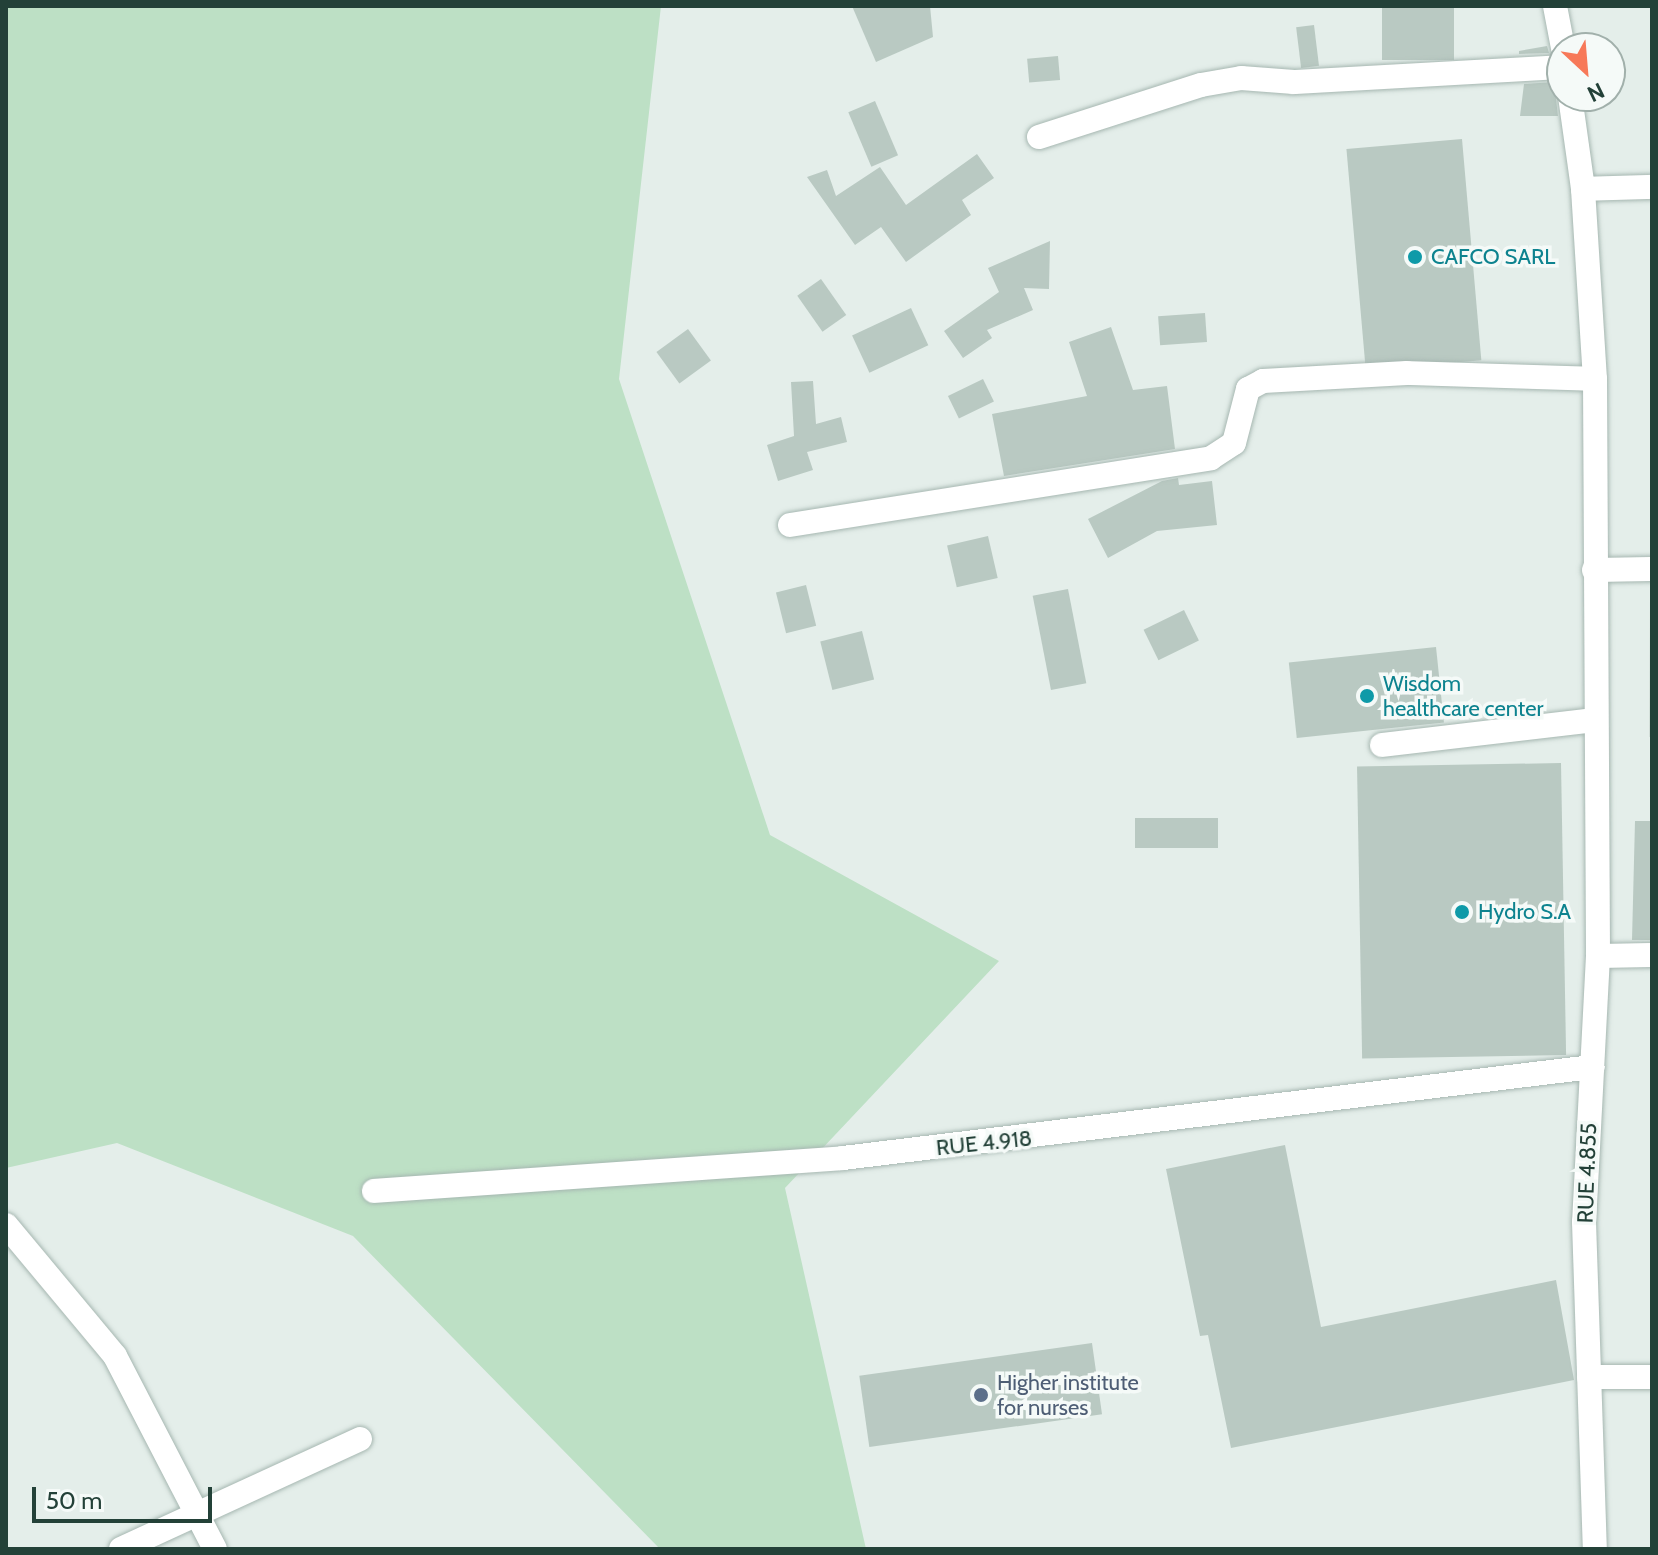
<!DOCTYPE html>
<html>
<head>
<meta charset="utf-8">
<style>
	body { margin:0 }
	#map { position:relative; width:1658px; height:1555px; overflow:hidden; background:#e4eeea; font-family:Cabin,sans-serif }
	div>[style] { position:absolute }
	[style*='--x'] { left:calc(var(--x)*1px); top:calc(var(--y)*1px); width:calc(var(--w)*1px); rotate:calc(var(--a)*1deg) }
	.built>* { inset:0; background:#d2ded8 }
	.green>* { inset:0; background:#bde0c5 }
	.building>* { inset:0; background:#b9c9c2; transform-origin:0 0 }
	.roads { filter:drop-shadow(0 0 2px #a6b7b1) drop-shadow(0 0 2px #a6b7b1) }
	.minor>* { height:24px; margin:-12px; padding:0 12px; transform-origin:12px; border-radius:12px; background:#fff }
	.dots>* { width:22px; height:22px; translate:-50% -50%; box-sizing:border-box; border:4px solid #f5faf8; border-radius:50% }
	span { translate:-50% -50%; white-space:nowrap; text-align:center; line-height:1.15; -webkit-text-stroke:7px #f5faf8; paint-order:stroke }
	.culture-label { font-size:22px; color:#0d838f }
	.left { translate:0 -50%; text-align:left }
	.street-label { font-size:22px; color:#234138 }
	.service-label { font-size:22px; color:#4e5e75 }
	.frame { position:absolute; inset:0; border:8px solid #234138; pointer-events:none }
	.north { position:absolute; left:1546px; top:32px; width:80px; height:80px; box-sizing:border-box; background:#f5faf8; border:2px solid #a1b0ab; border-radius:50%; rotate:154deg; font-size:22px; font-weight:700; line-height:32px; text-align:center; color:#234138 }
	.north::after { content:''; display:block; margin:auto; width:28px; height:36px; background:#f77959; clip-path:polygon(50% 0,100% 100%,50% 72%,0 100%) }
	.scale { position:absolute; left:32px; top:1487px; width:180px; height:36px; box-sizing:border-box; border:4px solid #234138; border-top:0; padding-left:10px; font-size:24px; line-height:28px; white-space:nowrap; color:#234138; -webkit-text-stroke:6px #f5faf8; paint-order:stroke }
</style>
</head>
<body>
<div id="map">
	<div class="built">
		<i style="clip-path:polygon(1650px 598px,1652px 598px,1652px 737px,1649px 737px)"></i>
	</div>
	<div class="green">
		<i style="clip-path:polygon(6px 6px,661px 6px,619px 379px,770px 835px,999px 961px,785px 1188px,866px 1549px,660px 1549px,353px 1236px,117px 1143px,6px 1168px)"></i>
	</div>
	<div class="building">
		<i style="clip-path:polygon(852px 6px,930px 6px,933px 37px,876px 62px)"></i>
		<i style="left:1382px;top:6px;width:72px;height:54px"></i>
		<i style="left:1314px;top:25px;width:41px;height:18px;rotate:83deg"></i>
		<i style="clip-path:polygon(1547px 46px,1549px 53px,1519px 54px,1519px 51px)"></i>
		<i style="left:1058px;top:56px;width:24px;height:31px;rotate:85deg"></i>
		<i style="clip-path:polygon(1554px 82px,1558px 116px,1520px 116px,1524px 84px)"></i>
		<i style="left:875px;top:101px;width:59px;height:29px;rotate:67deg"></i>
		<i style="left:1462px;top:139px;width:222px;height:116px;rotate:85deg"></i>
		<i style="clip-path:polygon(977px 154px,994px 178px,962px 200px,971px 215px,906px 262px,881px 227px,855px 245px,807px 177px,827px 170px,836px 196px,880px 167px,906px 205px)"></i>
		<i style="clip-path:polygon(1050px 241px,1049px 289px,1024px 288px,1033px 310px,987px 330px,992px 338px,963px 358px,944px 331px,999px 292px,988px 268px)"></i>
		<i style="left:821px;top:279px;width:44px;height:29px;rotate:55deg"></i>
		<i style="left:911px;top:308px;width:41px;height:65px;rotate:65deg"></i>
		<i style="left:1205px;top:313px;width:29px;height:47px;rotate:86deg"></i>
		<i style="clip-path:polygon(1111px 327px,1133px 390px,1167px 386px,1175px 449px,1004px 476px,992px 414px,1087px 396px,1069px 342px)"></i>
		<i style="left:688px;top:329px;width:39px;height:39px;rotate:54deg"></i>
		<i style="left:983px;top:379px;width:25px;height:39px;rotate:64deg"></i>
		<i style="clip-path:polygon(813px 381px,816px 424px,841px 417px,847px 442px,807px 452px,813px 470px,778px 481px,767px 445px,794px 436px,791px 382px)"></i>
		<i style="clip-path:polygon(1178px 478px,1179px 485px,1212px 481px,1217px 525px,1157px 531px,1108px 558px,1088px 519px,1162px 481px)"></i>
		<i style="left:988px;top:536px;width:43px;height:42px;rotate:77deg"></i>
		<i style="left:806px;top:585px;width:42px;height:31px;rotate:76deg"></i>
		<i style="left:1068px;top:589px;width:96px;height:36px;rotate:79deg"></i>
		<i style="left:1184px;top:610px;width:34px;height:45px;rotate:64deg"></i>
		<i style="left:862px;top:631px;width:50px;height:43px;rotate:76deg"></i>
		<i style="left:1436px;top:647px;width:76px;height:148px;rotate:84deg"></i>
		<i style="left:1561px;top:763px;width:292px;height:204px;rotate:89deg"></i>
		<i style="left:1135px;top:818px;width:83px;height:30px"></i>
		<i style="clip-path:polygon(1635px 821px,1652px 821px,1652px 940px,1632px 940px)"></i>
		<i style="clip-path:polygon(1285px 1145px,1321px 1327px,1556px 1280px,1574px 1380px,1231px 1448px,1208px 1335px,1200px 1336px,1166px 1169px)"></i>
		<i style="left:1092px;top:1343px;width:72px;height:235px;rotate:82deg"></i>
	</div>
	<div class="roads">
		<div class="minor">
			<i style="--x:1555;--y:6;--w:43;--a:79.2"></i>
			<i style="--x:1570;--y:96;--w:94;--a:82"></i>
			<i style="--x:1583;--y:189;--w:190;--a:86.4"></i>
			<i style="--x:1595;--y:379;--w:577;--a:89.7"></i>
			<i style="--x:1598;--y:956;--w:266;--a:93"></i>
			<i style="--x:1584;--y:1222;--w:327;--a:88.1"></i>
			<i style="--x:1039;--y:137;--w:170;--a:-17.8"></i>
			<i style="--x:1201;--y:85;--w:41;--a:-9.9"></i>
			<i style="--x:1241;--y:78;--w:53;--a:4.3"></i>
			<i style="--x:1294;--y:82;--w:268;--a:-3.2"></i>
			<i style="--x:1583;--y:189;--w:69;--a:-1.7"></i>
			<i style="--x:790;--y:525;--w:426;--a:-9"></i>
			<i style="--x:1211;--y:458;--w:27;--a:-33"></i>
			<i style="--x:1234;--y:443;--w:56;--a:-75.5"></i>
			<i style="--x:1248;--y:389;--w:17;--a:-28"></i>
			<i style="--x:1263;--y:381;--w:144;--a:-3.2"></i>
			<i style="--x:1407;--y:373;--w:188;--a:1.8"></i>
			<i style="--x:1594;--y:570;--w:58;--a:-1"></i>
			<i style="--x:1382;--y:745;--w:215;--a:-6.7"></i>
			<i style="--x:1598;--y:956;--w:54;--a:-1.1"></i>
			<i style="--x:374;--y:1191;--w:470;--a:-4"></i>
			<i style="--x:843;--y:1158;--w:755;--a:-6.93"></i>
			<i style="--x:6;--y:1225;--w:170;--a:50.2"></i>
			<i style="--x:115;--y:1356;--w:217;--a:62.6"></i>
			<i style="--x:1589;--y:1377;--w:63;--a:0"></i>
			<i style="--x:121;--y:1549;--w:263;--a:-24.7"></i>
		</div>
	</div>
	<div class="dots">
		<i style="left:1415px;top:257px;background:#0f9aa8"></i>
		<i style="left:1367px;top:696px;background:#0f9aa8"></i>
		<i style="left:1462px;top:912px;background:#0f9aa8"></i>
		<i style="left:981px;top:1395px;background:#5c6f8a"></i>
	</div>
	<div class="culture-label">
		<span class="left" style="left:1431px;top:257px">CAFCO SARL</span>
		<span class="left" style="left:1383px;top:696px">Wisdom<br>healthcare center</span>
		<span class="left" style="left:1478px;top:912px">Hydro S.A</span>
	</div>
	<div class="street-label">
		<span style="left:984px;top:1143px;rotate:-6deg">RUE 4.918</span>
		<span style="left:1587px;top:1173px;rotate:-88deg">RUE 4.855</span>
	</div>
	<div class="service-label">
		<span class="left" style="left:997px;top:1395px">Higher institute<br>for nurses</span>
	</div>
	<div class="frame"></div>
	<div class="north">N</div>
	<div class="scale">50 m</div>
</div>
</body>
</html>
